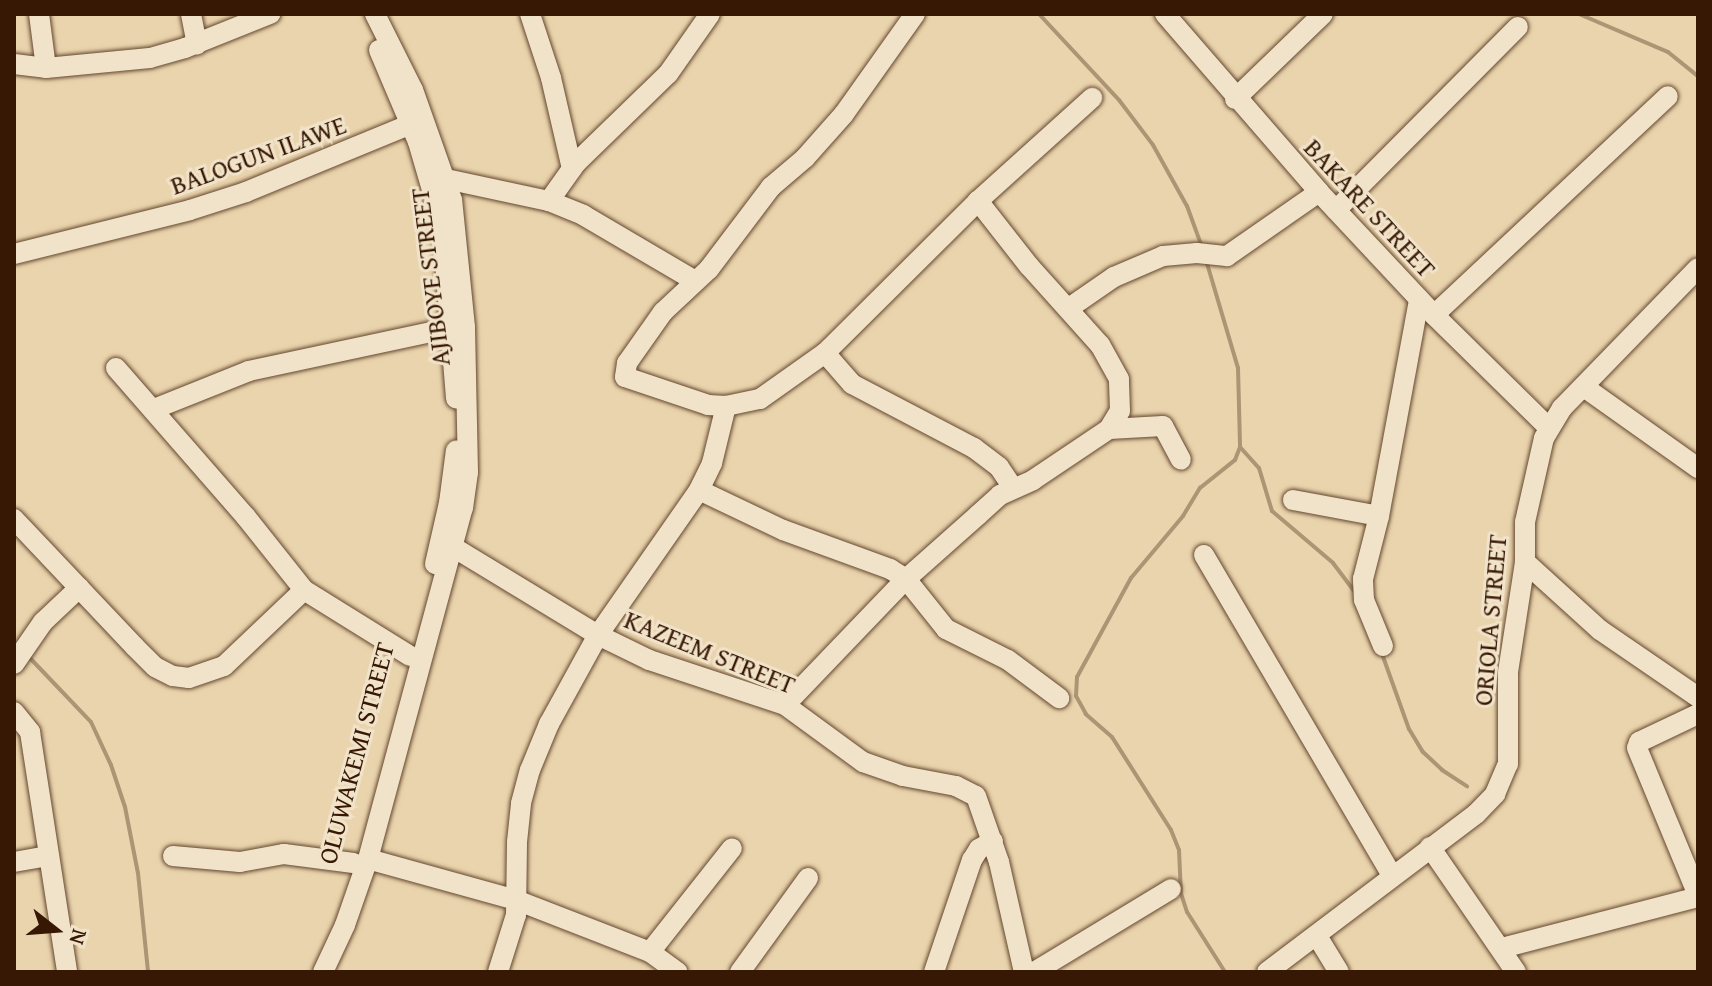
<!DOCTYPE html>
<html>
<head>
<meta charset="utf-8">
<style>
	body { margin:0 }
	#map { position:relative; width:1712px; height:986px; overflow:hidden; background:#ead4ad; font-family:"Gentium Book Plus",serif }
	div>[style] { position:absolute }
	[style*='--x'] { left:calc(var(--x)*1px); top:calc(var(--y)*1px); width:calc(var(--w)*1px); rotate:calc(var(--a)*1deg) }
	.stream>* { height:4px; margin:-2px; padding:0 2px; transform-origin:2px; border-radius:2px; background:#ad9474 }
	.roads { filter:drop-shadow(0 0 2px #64472e) drop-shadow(0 0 2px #64472e) }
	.minor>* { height:20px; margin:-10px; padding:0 10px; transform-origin:10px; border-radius:10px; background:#f1e3ca }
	span { translate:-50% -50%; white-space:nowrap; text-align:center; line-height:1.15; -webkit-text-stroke:6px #f1e3ca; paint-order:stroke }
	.street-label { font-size:26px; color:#371804 }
	.frame { position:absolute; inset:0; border:16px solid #371804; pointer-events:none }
	.north { position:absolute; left:16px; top:890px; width:80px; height:80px; -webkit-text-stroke:6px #f1e3ca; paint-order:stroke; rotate:107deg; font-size:22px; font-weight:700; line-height:32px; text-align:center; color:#371804 }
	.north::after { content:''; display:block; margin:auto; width:28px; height:36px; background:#371804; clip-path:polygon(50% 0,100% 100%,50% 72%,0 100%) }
</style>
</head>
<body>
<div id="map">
	<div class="stream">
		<i style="--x:1039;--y:14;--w:117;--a:47.1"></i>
		<i style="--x:1119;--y:100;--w:56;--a:52.9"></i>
		<i style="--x:1153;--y:145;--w:70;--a:60.9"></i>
		<i style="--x:1187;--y:206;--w:44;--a:69.9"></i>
		<i style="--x:1579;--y:14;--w:97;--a:23.1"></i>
		<i style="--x:1668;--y:52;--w:38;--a:39"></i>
		<i style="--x:1206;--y:260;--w:113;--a:73.5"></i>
		<i style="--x:1238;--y:368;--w:79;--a:88.5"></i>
		<i style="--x:1240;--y:447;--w:28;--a:48"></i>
		<i style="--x:1259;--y:468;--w:45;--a:73.2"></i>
		<i style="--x:1272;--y:511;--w:80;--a:40.4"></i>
		<i style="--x:1333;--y:563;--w:36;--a:53"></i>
		<i style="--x:1381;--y:651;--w:83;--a:70.3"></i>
		<i style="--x:1409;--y:729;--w:27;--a:59"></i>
		<i style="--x:1423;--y:752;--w:26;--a:43"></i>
		<i style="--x:1442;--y:770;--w:30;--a:33"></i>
		<i style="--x:28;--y:656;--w:91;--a:46.3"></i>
		<i style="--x:91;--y:722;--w:47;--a:65.1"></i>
		<i style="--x:111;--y:765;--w:44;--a:71.6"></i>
		<i style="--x:125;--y:807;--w:67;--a:78.9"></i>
		<i style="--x:138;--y:873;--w:100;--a:84.2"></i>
		<i style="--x:1225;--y:972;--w:71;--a:-122.3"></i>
		<i style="--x:1187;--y:912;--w:19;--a:-108"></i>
		<i style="--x:1181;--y:894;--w:44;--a:-92.6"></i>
		<i style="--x:1179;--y:850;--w:22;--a:-112"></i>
		<i style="--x:1171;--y:830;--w:110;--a:-122.4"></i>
		<i style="--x:1112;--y:737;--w:35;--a:-139"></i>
		<i style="--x:1086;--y:714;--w:21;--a:-119"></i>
		<i style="--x:1076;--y:696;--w:19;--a:-87"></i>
		<i style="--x:1077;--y:677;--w:113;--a:-61.4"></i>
		<i style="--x:1131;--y:578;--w:81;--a:-50"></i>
		<i style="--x:1183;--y:516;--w:33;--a:-59"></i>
		<i style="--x:1200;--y:488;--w:45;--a:-38.7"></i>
		<i style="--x:1235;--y:460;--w:14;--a:-69"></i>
	</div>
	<div class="roads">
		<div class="minor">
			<i style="--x:39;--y:14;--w:54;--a:82.6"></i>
			<i style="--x:191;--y:14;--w:31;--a:79"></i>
			<i style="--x:530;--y:14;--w:67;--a:71.8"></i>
			<i style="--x:551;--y:78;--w:93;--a:77"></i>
			<i style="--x:915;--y:14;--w:123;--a:125.4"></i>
			<i style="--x:844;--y:114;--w:59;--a:131.6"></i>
			<i style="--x:805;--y:158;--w:45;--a:139.5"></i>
			<i style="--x:771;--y:187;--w:103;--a:127.1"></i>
			<i style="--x:709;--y:269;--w:63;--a:136.9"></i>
			<i style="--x:663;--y:312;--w:62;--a:125.2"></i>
			<i style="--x:627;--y:363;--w:14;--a:98"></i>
			<i style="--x:625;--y:377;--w:88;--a:18.6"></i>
			<i style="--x:708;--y:405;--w:18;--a:3"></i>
			<i style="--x:726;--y:406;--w:35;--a:-12"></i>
			<i style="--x:760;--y:399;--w:80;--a:-35.3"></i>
			<i style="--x:825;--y:353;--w:216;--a:-44.8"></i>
			<i style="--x:978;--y:201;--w:154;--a:-42.1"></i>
			<i style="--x:1165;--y:14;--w:235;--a:49.1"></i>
			<i style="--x:1319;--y:192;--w:168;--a:46.9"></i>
			<i style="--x:1434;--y:315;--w:160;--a:44.5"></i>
			<i style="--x:379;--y:50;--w:100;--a:67"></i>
			<i style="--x:418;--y:142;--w:85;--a:73.7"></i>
			<i style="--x:442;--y:224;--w:175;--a:85.4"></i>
			<i style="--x:14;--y:64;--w:32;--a:7"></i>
			<i style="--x:46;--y:68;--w:104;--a:-5.5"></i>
			<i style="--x:150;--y:58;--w:36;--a:-16"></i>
			<i style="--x:185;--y:48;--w:92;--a:-21.8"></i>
			<i style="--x:1235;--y:99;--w:122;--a:-44"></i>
			<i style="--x:446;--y:179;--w:105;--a:12.1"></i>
			<i style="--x:549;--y:201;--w:37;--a:22"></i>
			<i style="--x:583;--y:215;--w:129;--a:30.4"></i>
			<i style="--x:549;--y:201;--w:47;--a:-54.6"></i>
			<i style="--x:576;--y:163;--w:128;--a:-44.1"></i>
			<i style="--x:668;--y:74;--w:73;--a:-55"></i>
			<i style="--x:1336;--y:210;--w:258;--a:-45.2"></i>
			<i style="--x:14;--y:254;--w:181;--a:-14"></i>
			<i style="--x:190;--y:210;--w:59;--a:-17.8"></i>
			<i style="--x:246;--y:192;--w:189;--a:-22.4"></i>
			<i style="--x:1069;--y:308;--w:55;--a:-34.6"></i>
			<i style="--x:1114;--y:277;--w:53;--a:-23.2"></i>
			<i style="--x:1163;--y:256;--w:34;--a:-5"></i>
			<i style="--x:1197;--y:253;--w:30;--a:6"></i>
			<i style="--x:1227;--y:256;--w:112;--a:-34.8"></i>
			<i style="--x:1434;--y:315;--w:320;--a:-43.1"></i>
			<i style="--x:825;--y:353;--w:41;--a:48.9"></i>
			<i style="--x:852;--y:384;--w:138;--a:27.7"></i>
			<i style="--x:974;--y:448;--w:31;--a:37"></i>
			<i style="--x:999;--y:467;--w:25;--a:56"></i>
			<i style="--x:116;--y:368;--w:198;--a:48.9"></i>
			<i style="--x:246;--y:517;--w:93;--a:51.5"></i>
			<i style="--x:304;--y:590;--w:125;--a:31.9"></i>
			<i style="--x:1584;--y:387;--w:140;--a:35.4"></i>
			<i style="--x:154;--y:409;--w:102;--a:-21.8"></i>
			<i style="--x:249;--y:371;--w:205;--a:-12.1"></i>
			<i style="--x:1109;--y:429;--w:54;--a:-3.2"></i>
			<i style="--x:1163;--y:426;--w:38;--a:62"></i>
			<i style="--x:699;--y:490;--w:93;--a:25.5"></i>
			<i style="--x:783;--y:530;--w:114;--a:20"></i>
			<i style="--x:890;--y:569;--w:19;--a:32"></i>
			<i style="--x:906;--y:579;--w:64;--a:51.3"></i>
			<i style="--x:946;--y:629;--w:69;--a:26.6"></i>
			<i style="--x:1008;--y:660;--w:64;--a:36.7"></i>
			<i style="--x:1293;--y:500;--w:87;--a:10.5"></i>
			<i style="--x:14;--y:519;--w:176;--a:46.6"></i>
			<i style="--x:135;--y:647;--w:28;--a:45"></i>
			<i style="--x:155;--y:667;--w:20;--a:27"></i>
			<i style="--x:173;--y:676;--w:16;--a:7"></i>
			<i style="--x:189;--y:678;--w:37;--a:-19"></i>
			<i style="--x:224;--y:666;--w:110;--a:-43.5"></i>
			<i style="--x:441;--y:544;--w:12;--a:14"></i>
			<i style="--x:453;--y:547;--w:170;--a:31.3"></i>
			<i style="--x:598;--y:635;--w:57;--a:26.1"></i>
			<i style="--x:649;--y:660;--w:143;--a:18.3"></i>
			<i style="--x:785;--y:705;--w:97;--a:36.2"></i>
			<i style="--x:863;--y:762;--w:42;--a:19.3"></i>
			<i style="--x:903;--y:776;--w:54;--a:10.7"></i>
			<i style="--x:956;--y:786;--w:22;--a:27"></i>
			<i style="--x:976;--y:796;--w:70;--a:70.8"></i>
			<i style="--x:999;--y:862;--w:113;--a:77.2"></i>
			<i style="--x:1204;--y:555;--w:371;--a:59.6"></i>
			<i style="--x:1525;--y:562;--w:101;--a:42.2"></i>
			<i style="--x:1600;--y:630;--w:119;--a:34.4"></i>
			<i style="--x:435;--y:564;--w:63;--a:-77.1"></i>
			<i style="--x:449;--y:503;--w:53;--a:-82.5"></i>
			<i style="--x:1383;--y:646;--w:50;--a:-112.4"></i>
			<i style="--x:1364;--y:600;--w:21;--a:-93"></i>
			<i style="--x:1363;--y:579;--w:65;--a:-75.7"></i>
			<i style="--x:1379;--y:516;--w:220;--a:-79.5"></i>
			<i style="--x:14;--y:664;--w:51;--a:-55.4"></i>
			<i style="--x:43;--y:622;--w:50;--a:-43.4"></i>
			<i style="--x:785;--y:705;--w:175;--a:-46.2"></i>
			<i style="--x:906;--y:579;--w:96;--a:-41.6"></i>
			<i style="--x:978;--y:515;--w:30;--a:-42"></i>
			<i style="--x:1000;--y:495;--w:36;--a:-24"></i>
			<i style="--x:1033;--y:480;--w:92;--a:-33.9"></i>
			<i style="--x:1109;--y:429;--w:21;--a:-59"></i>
			<i style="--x:1120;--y:411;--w:32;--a:-92"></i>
			<i style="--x:1119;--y:379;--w:39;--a:-119"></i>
			<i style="--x:1100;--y:345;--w:106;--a:-131.9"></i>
			<i style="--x:1029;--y:266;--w:83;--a:-128.1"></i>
			<i style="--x:14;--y:712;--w:26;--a:51"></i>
			<i style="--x:30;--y:732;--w:243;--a:81.2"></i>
			<i style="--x:1698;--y:714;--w:65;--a:154.6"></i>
			<i style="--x:1639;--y:742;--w:6;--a:108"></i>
			<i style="--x:1637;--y:748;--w:159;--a:67.5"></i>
			<i style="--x:1430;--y:847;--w:152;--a:55.5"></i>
			<i style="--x:173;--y:856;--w:67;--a:5.1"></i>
			<i style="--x:240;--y:862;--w:45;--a:-10.3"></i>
			<i style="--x:284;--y:854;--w:70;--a:7.4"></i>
			<i style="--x:368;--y:859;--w:154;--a:15.5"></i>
			<i style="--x:516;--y:900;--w:144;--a:21.2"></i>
			<i style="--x:650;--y:952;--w:34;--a:36"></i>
			<i style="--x:14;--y:862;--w:35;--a:-10"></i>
			<i style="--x:1317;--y:936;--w:42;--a:58.6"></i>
			<i style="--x:1502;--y:948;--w:203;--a:-14.6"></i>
			<i style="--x:650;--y:952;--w:132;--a:-51.7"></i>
			<i style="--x:323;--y:972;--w:52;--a:-64.9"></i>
			<i style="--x:345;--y:925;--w:70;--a:-70.8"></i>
			<i style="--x:368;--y:859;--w:364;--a:-74.9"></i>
			<i style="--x:463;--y:508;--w:36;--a:-82"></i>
			<i style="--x:468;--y:472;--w:145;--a:-91.2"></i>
			<i style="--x:465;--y:327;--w:128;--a:-95.8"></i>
			<i style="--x:452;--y:200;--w:117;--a:-109.5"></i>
			<i style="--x:413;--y:90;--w:85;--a:-116.6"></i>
			<i style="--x:498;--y:972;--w:60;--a:-72.5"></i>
			<i style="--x:516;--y:915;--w:73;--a:-89.2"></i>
			<i style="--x:517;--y:842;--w:39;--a:-84"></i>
			<i style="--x:521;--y:803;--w:34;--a:-75"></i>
			<i style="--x:530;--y:770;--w:50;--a:-67.6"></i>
			<i style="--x:549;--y:724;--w:102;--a:-61.2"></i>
			<i style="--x:598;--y:635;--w:177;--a:-55.1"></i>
			<i style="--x:699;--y:490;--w:30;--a:-64"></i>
			<i style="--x:712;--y:463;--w:59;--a:-76.2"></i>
			<i style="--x:740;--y:972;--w:116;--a:-54.1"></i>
			<i style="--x:934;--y:972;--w:118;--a:-71.3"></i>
			<i style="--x:972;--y:860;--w:13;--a:-58"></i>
			<i style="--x:979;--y:849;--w:16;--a:-30"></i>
			<i style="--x:1034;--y:972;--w:160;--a:-31.2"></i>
			<i style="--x:1267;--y:972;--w:262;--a:-37.1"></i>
			<i style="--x:1476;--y:814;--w:28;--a:-46"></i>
			<i style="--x:1495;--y:794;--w:33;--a:-67"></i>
			<i style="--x:1508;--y:764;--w:92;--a:-90"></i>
			<i style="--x:1508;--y:672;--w:111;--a:-81.2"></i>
			<i style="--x:1525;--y:562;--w:40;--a:-90"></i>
			<i style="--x:1525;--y:522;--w:86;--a:-77.3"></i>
			<i style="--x:1544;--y:438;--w:35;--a:-59"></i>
			<i style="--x:1562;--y:408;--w:195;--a:-45.8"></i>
		</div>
	</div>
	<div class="street-label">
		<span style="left:258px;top:155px;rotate:-20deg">BALOGUN ILAWE</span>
		<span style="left:1370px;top:208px;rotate:47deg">BAKARE STREET</span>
		<span style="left:430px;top:277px;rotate:-97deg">AJIBOYE STREET</span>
		<span style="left:1490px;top:620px;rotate:-85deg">ORIOLA STREET</span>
		<span style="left:710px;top:652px;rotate:22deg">KAZEEM STREET</span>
		<span style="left:356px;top:753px;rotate:-75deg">OLUWAKEMI STREET</span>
	</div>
	<div class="frame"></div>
	<div class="north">N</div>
</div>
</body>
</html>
